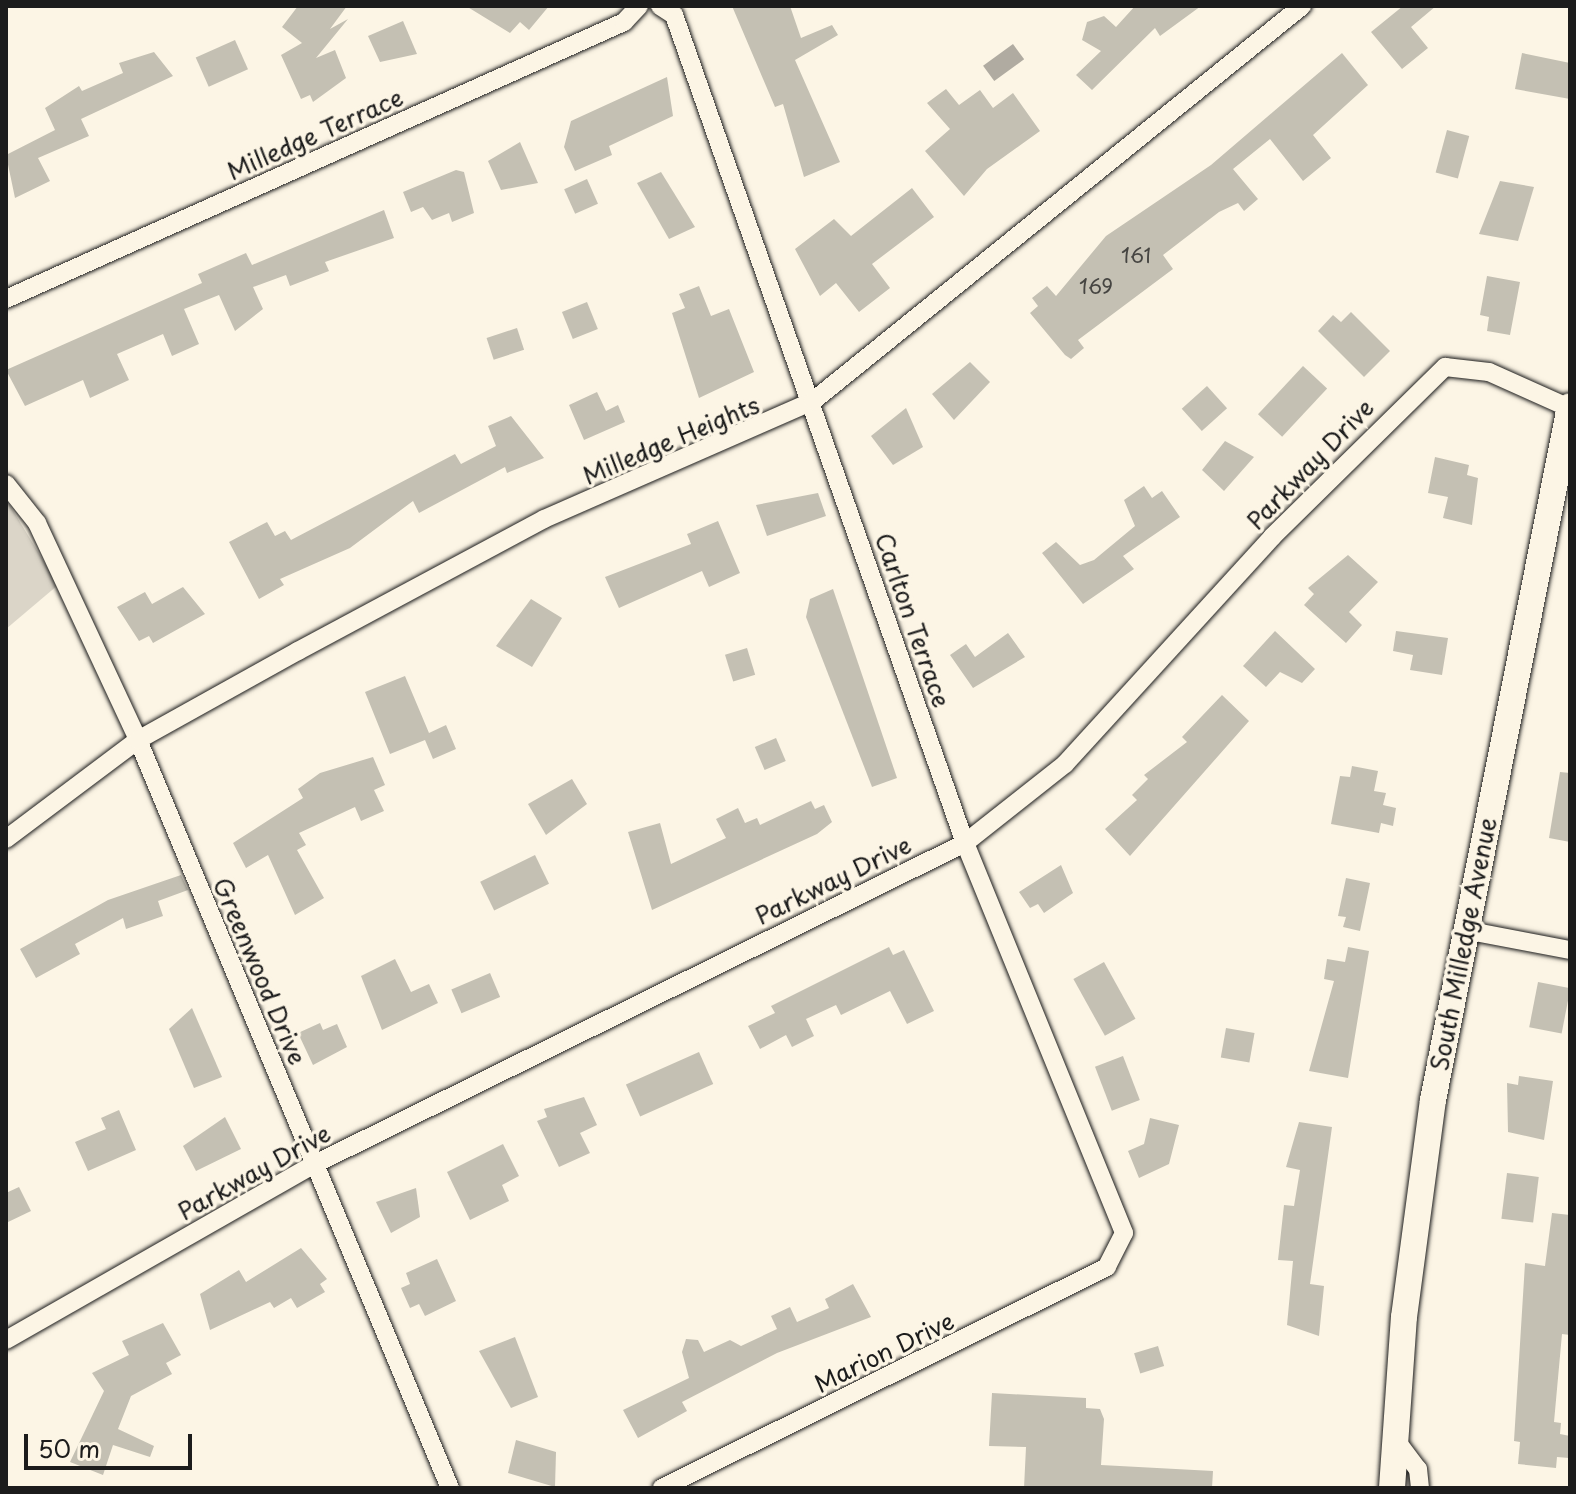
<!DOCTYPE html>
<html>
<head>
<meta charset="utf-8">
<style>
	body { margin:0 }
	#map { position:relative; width:1576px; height:1494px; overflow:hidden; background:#fcf5e5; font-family:"Playpen Sans",sans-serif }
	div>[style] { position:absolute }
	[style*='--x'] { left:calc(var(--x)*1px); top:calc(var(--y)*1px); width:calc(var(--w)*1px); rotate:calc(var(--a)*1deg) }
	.green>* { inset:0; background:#dbd5c8 }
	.water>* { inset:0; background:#b0aba1; transform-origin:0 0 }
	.building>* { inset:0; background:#c4c0b3; transform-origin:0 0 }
	.roads { filter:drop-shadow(0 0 2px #1c1c1c) drop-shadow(0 0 2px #1c1c1c) }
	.street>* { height:18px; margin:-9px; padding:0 9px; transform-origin:9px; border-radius:9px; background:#fcf5e5 }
	.secondary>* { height:26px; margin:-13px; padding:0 13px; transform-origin:13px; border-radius:13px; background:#fcf5e5 }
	span { translate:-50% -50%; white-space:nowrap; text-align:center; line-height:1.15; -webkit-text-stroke:7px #fcf5e5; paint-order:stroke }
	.number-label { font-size:20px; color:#464542 }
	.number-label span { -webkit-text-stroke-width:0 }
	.street-label { font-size:24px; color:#1c1c1c }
	.frame { position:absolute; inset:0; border:8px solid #1c1c1c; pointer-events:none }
	.scale { position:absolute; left:24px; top:1434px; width:168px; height:36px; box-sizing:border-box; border:4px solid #1c1c1c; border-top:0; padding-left:10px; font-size:24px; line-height:28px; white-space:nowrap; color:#1c1c1c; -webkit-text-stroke:6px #fcf5e5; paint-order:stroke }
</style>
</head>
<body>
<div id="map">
	<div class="green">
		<i style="clip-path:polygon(6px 499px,58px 585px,6px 629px)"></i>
	</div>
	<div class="water">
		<i style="left:1013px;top:44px;width:19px;height:37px;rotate:54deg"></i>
	</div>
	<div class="building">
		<i style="clip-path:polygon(298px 6px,347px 6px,330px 29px,348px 19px,316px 58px,335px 50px,346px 78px,313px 102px,310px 95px,301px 99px,281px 55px,302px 43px,282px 27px)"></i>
		<i style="clip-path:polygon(466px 6px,549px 6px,529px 30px,520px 22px,510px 33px)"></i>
		<i style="clip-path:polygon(732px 6px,790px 6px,801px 38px,832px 25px,838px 35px,795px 60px,840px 162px,804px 177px,783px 104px,775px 107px)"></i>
		<i style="clip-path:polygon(1135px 6px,1201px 6px,1160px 36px,1155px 28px,1092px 90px,1076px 75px,1101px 51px,1082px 40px,1087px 22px,1104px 16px,1116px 27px)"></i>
		<i style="clip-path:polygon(1403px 6px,1436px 6px,1411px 27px,1428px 48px,1402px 69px,1371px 32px)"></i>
		<i style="clip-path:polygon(403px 21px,417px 54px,380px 62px,368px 36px)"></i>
		<i style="left:235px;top:40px;width:32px;height:43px;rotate:66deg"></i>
		<i style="clip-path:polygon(154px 52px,173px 76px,81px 119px,89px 136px,38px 158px,50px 181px,15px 198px,6px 155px,55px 130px,45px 108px,79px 86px,82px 91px,123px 73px,119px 63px)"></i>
		<i style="clip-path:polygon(1342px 53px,1368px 85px,1313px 135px,1331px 158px,1303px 181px,1270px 139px,1233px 169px,1258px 199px,1244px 211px,1238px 203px,1219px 212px,1163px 255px,1173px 269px,1078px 340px,1084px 348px,1071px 359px,1065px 355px,1030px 313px,1038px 306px,1032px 298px,1047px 286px,1056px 296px,1106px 236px,1211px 165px)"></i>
		<i style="clip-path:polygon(1522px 53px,1570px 63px,1570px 99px,1515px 89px)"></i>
		<i style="clip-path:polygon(667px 77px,673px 116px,609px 146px,612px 155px,575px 171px,564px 147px,571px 121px)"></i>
		<i style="clip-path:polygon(946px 89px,959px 105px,980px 90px,993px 108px,1013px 93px,1040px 131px,987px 169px,964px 196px,925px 151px,950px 129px,927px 103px)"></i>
		<i style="left:1447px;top:130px;width:23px;height:44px;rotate:15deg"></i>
		<i style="clip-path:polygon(520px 142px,538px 183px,501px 190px,488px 161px)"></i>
		<i style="clip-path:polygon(456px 170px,464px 172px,474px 213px,452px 222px,449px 213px,432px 220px,423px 207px,411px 212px,403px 192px)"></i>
		<i style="clip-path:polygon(661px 172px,695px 227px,669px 239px,637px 183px)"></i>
		<i style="left:587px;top:179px;width:27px;height:25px;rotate:66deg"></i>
		<i style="clip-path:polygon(1500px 181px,1534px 187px,1518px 241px,1479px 234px)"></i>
		<i style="clip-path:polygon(912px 188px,934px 217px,872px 264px,890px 288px,859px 312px,836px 283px,820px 296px,795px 249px,834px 219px,851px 236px)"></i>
		<i style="clip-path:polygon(384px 210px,394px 238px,325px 262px,329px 271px,290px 286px,286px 275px,253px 287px,263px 309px,235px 331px,219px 295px,184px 309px,199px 344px,172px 356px,163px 334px,117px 354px,129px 380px,90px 398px,83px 380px,25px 406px,6px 370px,202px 283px,198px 274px,246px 253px,252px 265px)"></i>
		<i style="clip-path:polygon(1487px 276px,1520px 282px,1510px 335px,1487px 331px,1489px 317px,1480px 315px)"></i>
		<i style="clip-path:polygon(699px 286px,711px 316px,729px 309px,754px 372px,699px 398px,672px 313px,685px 308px,679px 294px)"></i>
		<i style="left:587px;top:302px;width:29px;height:27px;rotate:68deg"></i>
		<i style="clip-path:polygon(1351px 312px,1390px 351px,1364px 377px,1318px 331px,1333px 315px,1341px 322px)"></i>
		<i style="left:517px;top:328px;width:23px;height:32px;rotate:72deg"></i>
		<i style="clip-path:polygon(970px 362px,990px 382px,954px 420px,932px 394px)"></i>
		<i style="left:1303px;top:366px;width:33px;height:66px;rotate:43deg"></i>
		<i style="left:1207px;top:386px;width:30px;height:34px;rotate:48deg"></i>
		<i style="clip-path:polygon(597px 392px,606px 411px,618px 405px,625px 422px,584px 440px,569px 405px)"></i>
		<i style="clip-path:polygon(906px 408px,923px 447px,893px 465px,871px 436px)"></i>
		<i style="clip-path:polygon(511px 416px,544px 458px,507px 473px,505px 467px,419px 513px,413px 501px,350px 548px,280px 579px,284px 585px,259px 599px,229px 542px,267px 522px,275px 536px,285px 531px,291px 540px,455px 454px,461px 464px,496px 446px,488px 426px)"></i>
		<i style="clip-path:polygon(1225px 441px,1254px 457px,1224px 491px,1202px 470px)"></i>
		<i style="clip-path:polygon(1435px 457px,1469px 465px,1467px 475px,1478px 478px,1472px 525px,1443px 518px,1448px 497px,1428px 493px)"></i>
		<i style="clip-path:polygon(1144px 486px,1152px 498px,1162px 491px,1180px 517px,1123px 556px,1134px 569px,1083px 604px,1042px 553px,1056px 542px,1080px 565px,1094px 560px,1135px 526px,1124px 500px)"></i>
		<i style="clip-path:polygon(818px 493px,826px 516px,767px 536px,756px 505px)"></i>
		<i style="clip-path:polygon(718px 521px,740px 573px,709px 587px,702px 571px,619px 608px,605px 577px,691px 544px,687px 534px)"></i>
		<i style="clip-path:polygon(1348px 555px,1378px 582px,1349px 612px,1362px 625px,1346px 643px,1304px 605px,1314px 594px,1308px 588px)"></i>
		<i style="clip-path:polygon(183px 587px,205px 614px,153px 643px,149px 636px,139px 641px,117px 607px,145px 592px,152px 604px)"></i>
		<i style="clip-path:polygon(833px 589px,897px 778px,872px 787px,806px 617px,810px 599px)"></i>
		<i style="clip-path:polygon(531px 599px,562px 618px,532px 667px,496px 646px)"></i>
		<i style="clip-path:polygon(1275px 631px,1315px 669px,1302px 683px,1280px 672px,1266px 687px,1243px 666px)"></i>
		<i style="clip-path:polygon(1396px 631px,1448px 638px,1442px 675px,1410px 670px,1413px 655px,1393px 651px)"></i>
		<i style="clip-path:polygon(1008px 633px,1025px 657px,973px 688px,950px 655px,966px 644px,975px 657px)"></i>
		<i style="left:747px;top:648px;width:28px;height:23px;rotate:73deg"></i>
		<i style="clip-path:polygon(405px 676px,429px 733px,446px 725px,456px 749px,433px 759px,425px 740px,390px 754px,365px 692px)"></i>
		<i style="clip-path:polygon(1222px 695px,1249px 721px,1130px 856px,1105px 829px,1137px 800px,1132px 795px,1148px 779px,1144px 775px,1187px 742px,1182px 737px)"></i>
		<i style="left:776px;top:738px;width:25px;height:23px;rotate:67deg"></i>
		<i style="clip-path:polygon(373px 757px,385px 785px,374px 790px,384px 811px,361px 821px,355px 807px,299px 833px,306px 845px,297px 850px,324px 898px,295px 915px,268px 855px,246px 868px,233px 843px,303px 798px,298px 789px,320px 773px)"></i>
		<i style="clip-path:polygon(1352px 766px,1378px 771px,1374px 791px,1386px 793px,1383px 805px,1396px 808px,1393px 826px,1381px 823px,1379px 833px,1331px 824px,1340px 776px,1350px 777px)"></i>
		<i style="clip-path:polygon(1560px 772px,1570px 773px,1570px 842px,1549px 838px)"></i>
		<i style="clip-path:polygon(572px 779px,587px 804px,546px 835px,528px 804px)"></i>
		<i style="clip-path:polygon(811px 801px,815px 809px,824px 805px,832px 822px,817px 834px,652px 910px,628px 832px,660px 823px,671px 864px,726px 838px,716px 819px,738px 808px,745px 823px,757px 818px,760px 825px)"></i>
		<i style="left:535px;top:855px;width:32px;height:61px;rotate:64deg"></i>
		<i style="clip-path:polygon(1061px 865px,1073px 893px,1044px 913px,1038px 904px,1030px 908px,1019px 892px)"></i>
		<i style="clip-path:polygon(181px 875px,188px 890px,158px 901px,163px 916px,126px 929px,123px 918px,75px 944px,80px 954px,36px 978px,20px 949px,108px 900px)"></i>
		<i style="clip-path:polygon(1346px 878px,1370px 883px,1360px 931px,1343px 927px,1346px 917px,1338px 916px)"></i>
		<i style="clip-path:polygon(889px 947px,893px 955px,904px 950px,934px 1011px,907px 1024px,890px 991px,841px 1015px,836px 1005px,806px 1019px,814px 1036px,792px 1047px,786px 1035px,760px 1049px,748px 1026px,775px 1013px,771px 1006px)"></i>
		<i style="clip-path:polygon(1348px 947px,1369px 951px,1348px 1078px,1309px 1071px,1334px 981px,1324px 979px,1327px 959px,1345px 962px)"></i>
		<i style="clip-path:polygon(395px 959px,411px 992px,429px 984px,438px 1003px,382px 1030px,361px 976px)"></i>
		<i style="left:1104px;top:962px;width:65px;height:35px;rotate:61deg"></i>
		<i style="left:490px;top:973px;width:26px;height:42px;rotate:67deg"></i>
		<i style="left:1538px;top:982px;width:33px;height:46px;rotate:11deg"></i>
		<i style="clip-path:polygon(192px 1008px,222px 1077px,194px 1088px,169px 1029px)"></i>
		<i style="clip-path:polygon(320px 1023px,323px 1030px,337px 1024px,347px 1047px,313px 1065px,298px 1033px)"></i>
		<i style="left:1226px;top:1028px;width:29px;height:30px;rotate:10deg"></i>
		<i style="left:699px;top:1052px;width:35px;height:80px;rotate:66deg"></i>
		<i style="left:1123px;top:1056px;width:47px;height:30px;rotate:69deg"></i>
		<i style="clip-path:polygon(1519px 1076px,1553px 1081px,1544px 1140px,1508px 1132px,1507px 1083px,1518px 1085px)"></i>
		<i style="clip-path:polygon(584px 1097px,597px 1125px,580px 1133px,590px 1153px,559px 1167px,537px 1121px,547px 1117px,544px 1109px)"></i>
		<i style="clip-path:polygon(119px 1110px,136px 1150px,88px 1171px,75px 1142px,106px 1129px,101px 1118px)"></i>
		<i style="clip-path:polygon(225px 1117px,241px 1149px,196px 1171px,183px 1146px)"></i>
		<i style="clip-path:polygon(1150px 1118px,1179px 1125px,1169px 1164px,1139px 1178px,1128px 1151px,1144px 1144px)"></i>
		<i style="clip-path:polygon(1299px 1122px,1332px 1127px,1310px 1284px,1324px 1286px,1319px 1336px,1287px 1325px,1293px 1261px,1278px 1260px,1284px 1205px,1294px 1206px,1300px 1170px,1286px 1167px)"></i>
		<i style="clip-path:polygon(503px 1144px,519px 1176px,502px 1185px,509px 1201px,470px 1220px,447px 1172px)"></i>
		<i style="left:1507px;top:1173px;width:32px;height:46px;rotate:7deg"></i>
		<i style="clip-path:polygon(19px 1187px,31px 1211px,6px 1223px,6px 1193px)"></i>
		<i style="clip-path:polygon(416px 1188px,420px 1217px,391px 1233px,376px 1202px)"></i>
		<i style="clip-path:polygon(1552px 1213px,1570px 1215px,1570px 1335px,1562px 1334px,1554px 1422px,1561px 1423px,1560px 1434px,1570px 1436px,1570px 1446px,1569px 1458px,1557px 1457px,1556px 1468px,1518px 1464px,1520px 1442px,1514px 1441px,1525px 1263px,1545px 1266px)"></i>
		<i style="clip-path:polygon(301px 1248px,327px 1279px,320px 1284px,325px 1292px,297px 1308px,291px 1298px,274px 1308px,270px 1302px,210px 1330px,200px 1294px,239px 1270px,246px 1282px)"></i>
		<i style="clip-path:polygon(437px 1259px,456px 1301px,425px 1316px,419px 1304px,410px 1308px,401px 1288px,410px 1284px,406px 1273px)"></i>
		<i style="clip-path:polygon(853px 1284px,871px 1317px,777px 1353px,682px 1402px,687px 1411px,638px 1438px,623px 1410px,689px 1378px,682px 1352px,686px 1339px,698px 1340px,704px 1352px,730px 1340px,741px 1346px,777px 1329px,771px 1316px,790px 1307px,797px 1322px,829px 1308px,825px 1299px)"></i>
		<i style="clip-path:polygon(163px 1323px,181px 1355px,166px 1363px,172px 1374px,131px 1396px,118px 1429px,154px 1446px,150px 1457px,113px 1445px,103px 1475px,70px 1462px,104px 1391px,92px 1373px,129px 1355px,122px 1341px)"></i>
		<i style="clip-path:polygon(515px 1337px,538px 1397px,511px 1408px,479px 1351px)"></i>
		<i style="left:1158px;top:1346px;width:21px;height:25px;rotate:73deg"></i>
		<i style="clip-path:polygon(992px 1393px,1086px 1398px,1086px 1408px,1100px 1409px,1104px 1419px,1101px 1465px,1213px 1471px,1212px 1488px,1024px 1488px,1026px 1447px,989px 1446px)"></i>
		<i style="clip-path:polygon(516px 1440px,556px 1452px,555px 1487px,508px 1473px)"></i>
	</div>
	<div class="roads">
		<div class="street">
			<i style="--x:660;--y:6;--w:17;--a:33"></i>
			<i style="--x:674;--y:15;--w:878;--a:70.64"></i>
			<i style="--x:965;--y:843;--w:421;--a:67.8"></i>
			<i style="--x:1124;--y:1233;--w:38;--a:117"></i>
			<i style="--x:1107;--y:1267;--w:497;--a:153.6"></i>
			<i style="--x:6;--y:299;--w:677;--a:-24.14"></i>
			<i style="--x:624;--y:22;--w:22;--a:-47"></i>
			<i style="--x:6;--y:484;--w:50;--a:51.5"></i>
			<i style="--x:37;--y:523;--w:239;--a:65"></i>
			<i style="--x:138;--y:740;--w:810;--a:67.36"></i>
			<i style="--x:6;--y:839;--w:165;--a:-36.9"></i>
			<i style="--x:138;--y:740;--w:183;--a:-29.1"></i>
			<i style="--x:298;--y:651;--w:279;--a:-28.2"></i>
			<i style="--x:544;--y:519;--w:294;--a:-23.7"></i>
			<i style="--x:813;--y:401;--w:629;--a:-38.93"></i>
			<i style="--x:1465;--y:930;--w:107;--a:10.8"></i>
			<i style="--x:6;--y:1340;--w:356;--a:-29.7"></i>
			<i style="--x:315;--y:1164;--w:725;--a:-26.28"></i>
			<i style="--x:965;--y:843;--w:127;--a:-38.3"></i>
			<i style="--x:1065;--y:764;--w:307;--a:-47.6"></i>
			<i style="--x:1272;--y:537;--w:243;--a:-44.5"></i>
			<i style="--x:1445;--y:367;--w:44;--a:6.5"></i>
			<i style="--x:1489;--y:372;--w:88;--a:24.2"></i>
			<i style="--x:1395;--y:1439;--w:38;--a:53"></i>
			<i style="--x:1418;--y:1469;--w:19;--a:84"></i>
		</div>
		<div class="secondary">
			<i style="--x:1392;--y:1488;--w:171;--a:-86"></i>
			<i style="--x:1404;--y:1317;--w:219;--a:-82.4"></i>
			<i style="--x:1433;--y:1100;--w:707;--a:-78.83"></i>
		</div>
	</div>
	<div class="number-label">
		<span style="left:1136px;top:255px">161</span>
		<span style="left:1096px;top:286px">169</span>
	</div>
	<div class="street-label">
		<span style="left:315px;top:134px;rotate:-24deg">Milledge Terrace</span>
		<span style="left:671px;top:440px;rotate:-23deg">Milledge Heights</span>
		<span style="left:1310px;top:464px;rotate:-46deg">Parkway Drive</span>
		<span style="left:913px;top:620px;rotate:71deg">Carlton Terrace</span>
		<span style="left:833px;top:880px;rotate:-26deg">Parkway Drive</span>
		<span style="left:1463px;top:944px;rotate:-79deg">South Milledge Avenue</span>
		<span style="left:260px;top:971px;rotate:67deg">Greenwood Drive</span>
		<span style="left:254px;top:1172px;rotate:-29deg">Parkway Drive</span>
		<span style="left:884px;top:1352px;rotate:-26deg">Marion Drive</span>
	</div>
	<div class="frame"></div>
	<div class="scale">50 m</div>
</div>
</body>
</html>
